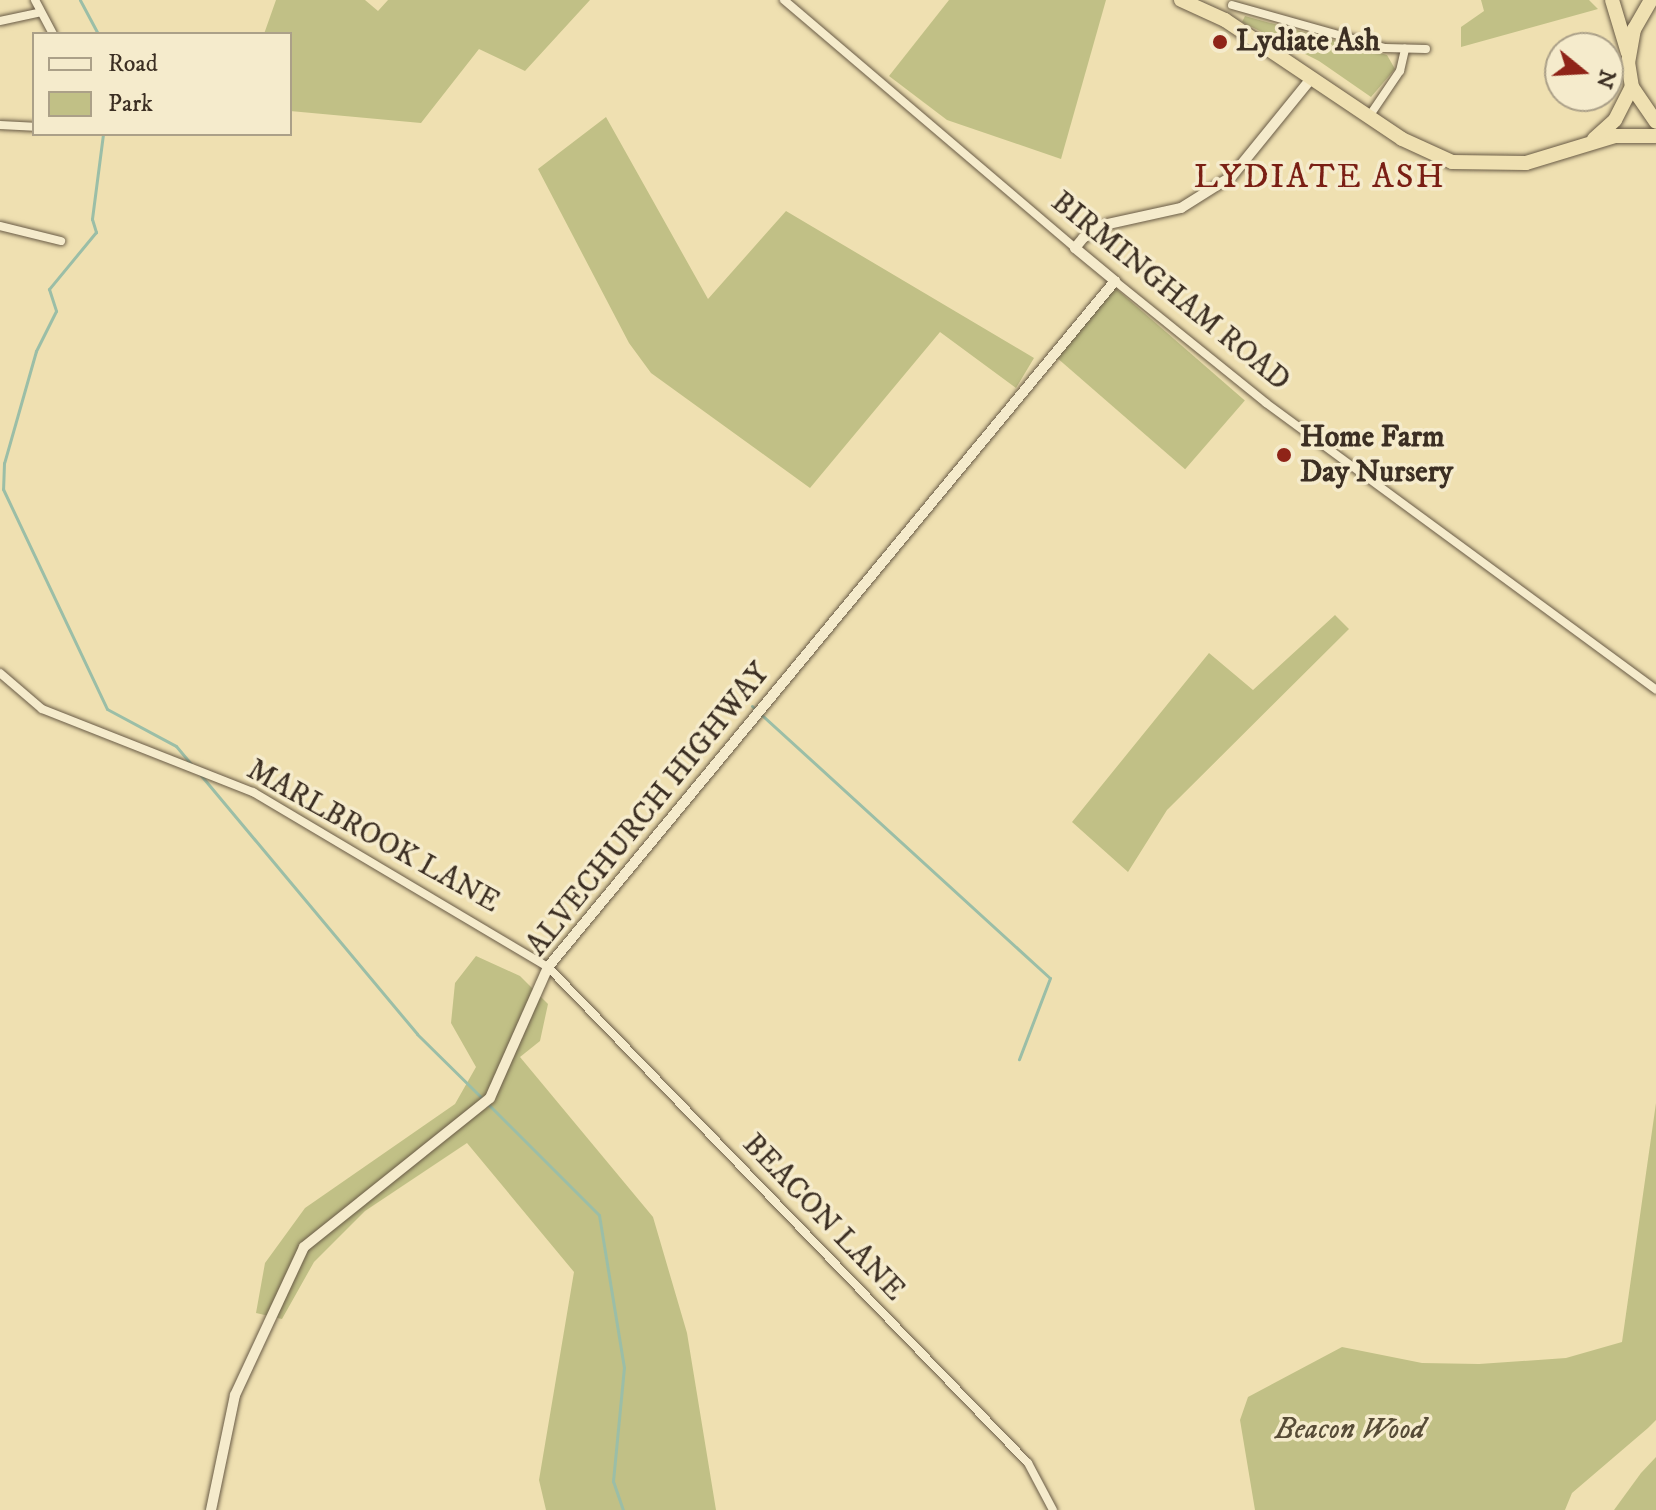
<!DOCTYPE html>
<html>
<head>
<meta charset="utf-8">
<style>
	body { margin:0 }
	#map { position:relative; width:1656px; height:1510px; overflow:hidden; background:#efe0b1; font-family:"IM FELL DW Pica",serif }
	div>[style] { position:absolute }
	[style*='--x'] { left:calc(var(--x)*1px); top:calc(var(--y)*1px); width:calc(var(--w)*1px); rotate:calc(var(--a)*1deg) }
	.green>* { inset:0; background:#c1c086; transform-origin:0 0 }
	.stream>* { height:3px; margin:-1.5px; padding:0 1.5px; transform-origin:1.5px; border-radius:1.5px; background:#9bbea7 }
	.roads { filter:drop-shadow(0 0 2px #695b46) drop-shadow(0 0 2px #695b46) }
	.minor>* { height:8px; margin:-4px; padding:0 4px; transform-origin:4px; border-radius:4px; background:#f5ebcc }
	.tertiary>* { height:10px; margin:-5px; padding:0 5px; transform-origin:5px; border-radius:5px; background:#f5ebcc }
	.trunk>* { height:14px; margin:-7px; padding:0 7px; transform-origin:7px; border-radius:7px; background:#efe0b1 }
	.motorway>* { height:14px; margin:-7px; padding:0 7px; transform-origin:7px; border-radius:7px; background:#efe0b1 }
	.dots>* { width:22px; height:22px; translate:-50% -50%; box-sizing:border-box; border:4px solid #f5ebcc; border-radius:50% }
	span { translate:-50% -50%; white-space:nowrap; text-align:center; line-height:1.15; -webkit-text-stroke:7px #f5ebcc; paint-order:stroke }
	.poi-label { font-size:30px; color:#3c2f23; font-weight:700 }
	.left { translate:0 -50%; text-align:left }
	.street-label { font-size:30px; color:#3c2f23 }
	.park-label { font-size:30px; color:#574c37; font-style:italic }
	.quarter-label { font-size:34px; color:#7a1f14; letter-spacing:2px }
	.legend { position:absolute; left:32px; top:32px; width:260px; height:104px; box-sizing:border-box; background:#f5ebcc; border:2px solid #aba088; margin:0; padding:10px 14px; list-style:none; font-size:24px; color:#3c2f23 }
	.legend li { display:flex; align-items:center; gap:16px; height:40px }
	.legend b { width:40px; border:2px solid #aba088 }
	.north { position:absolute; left:1544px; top:32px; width:80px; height:80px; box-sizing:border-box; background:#f5ebcc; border:2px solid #aba088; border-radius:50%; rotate:108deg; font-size:22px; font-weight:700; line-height:32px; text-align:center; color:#3c2f23 }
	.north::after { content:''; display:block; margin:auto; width:28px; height:36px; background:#8f2418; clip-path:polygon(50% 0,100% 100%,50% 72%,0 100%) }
</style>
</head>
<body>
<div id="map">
	<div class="green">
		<i style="clip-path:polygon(276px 0,365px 0,378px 11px,388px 0,590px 0,525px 71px,479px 49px,421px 123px,290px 111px,290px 34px,264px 34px)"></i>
		<i style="clip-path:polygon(949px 0,1106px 0,1061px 159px,947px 120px,889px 76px)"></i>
		<i style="clip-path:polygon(1481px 0,1589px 0,1598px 9px,1461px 47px,1461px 27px,1484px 11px)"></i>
		<i style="clip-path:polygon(1245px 16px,1387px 55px,1395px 69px,1371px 97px,1319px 61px,1242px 22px)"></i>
		<i style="clip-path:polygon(606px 117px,708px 299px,786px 211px,1034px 358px,1016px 388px,940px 332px,810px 488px,651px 373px,629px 343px,538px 169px)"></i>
		<i style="left:1112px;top:285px;width:176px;height:91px;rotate:41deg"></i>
		<i style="clip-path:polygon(1335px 615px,1349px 629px,1167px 810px,1128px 872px,1072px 822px,1209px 653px,1253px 690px)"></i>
		<i style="clip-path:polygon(476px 956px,520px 976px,548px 1004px,540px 1041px,520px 1057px,653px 1217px,687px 1333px,716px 1510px,546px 1510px,539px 1480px,574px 1272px,467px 1143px,365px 1211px,314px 1262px,282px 1319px,256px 1313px,265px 1263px,305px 1208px,455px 1104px,476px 1067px,451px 1023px,455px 983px)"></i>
		<i style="clip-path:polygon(1656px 1103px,1656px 1420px,1648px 1428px,1572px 1493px,1565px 1510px,1255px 1510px,1240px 1420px,1248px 1397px,1342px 1347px,1422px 1363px,1479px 1364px,1566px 1358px,1622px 1342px)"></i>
		<i style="clip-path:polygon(1656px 1457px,1656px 1510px,1614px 1510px,1641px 1473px)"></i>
	</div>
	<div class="stream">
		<i style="--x:80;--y:0;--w:38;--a:62"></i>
		<i style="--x:103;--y:134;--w:86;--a:97.4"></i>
		<i style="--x:92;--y:219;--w:14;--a:73"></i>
		<i style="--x:96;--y:232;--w:74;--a:129.5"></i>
		<i style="--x:49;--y:289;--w:23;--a:72"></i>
		<i style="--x:56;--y:311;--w:45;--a:116.6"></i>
		<i style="--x:36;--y:351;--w:116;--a:105.9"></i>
		<i style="--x:4;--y:463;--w:26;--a:92"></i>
		<i style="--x:3;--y:489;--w:243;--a:64.7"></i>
		<i style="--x:107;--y:709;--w:78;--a:28.2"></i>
		<i style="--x:176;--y:746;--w:23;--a:50"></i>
		<i style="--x:752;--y:706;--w:403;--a:42.4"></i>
		<i style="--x:1050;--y:978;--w:87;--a:110.9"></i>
		<i style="--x:199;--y:773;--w:340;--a:50.1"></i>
		<i style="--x:417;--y:1034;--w:93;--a:44.6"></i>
		<i style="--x:488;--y:1104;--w:157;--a:45"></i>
		<i style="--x:599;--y:1215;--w:154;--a:80.7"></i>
		<i style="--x:624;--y:1367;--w:115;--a:95.5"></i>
		<i style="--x:613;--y:1481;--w:31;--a:71"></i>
	</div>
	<div class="roads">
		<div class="minor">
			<i style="--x:35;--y:0;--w:38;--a:62"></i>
			<i style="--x:784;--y:0;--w:382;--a:40.4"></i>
			<i style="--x:1232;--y:5;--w:159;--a:15.7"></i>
			<i style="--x:1385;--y:48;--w:41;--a:1.4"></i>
			<i style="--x:0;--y:21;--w:40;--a:-12"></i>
			<i style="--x:1368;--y:118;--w:57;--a:-55.8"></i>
			<i style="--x:1400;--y:71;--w:23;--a:-77"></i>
			<i style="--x:0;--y:125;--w:34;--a:3"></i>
			<i style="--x:0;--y:226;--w:63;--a:13.8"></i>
			<i style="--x:1115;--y:281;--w:194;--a:38.9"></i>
			<i style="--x:1266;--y:403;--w:484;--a:36.3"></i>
			<i style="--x:0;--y:673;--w:55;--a:40.6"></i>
			<i style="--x:42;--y:709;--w:227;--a:21.5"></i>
			<i style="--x:253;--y:792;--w:343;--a:30.7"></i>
			<i style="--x:548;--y:967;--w:690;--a:45.94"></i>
			<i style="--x:1028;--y:1463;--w:53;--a:62"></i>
		</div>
		<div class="tertiary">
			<i style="--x:211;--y:1510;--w:117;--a:-78.2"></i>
			<i style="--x:235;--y:1395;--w:163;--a:-65"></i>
			<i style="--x:304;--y:1247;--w:238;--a:-38.7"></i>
			<i style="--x:490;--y:1098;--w:143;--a:-66.1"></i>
			<i style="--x:548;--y:967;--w:890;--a:-50.43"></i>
			<i style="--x:1115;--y:281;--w:52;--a:-140.5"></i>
			<i style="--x:1075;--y:248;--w:13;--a:-51"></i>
			<i style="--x:1083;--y:238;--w:29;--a:-29"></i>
			<i style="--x:1108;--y:224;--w:75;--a:-12.4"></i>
			<i style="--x:1181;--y:208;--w:60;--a:-32.1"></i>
			<i style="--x:1232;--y:176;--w:124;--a:-50.9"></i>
		</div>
		<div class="trunk">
			<i style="--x:1181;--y:0;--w:48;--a:24.4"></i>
			<i style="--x:1225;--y:20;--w:213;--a:33.9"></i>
			<i style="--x:1402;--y:139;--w:55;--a:24.7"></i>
			<i style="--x:1452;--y:162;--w:74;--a:0.8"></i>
			<i style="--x:1526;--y:163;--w:93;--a:-16.9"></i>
			<i style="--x:1615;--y:136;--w:41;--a:0"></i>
			<i style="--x:1651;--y:0;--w:34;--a:120"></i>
			<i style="--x:1634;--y:29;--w:34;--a:100"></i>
			<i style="--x:1628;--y:62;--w:25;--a:81"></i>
			<i style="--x:1632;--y:87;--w:42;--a:55.6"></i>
			<i style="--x:1594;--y:139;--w:28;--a:-42"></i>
			<i style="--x:1615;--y:120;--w:37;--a:-63"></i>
		</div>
		<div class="motorway">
			<i style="--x:1612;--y:0;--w:55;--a:73.2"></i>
		</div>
	</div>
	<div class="dots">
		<i style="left:1220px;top:42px;background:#8f2418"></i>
		<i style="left:1284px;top:455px;background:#8f2418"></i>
	</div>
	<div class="poi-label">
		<span class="left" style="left:1236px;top:42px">Lydiate Ash</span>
		<span class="left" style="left:1300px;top:455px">Home Farm<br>Day Nursery</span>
	</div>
	<div class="street-label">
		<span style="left:1170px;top:292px;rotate:39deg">BIRMINGHAM ROAD</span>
		<span style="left:649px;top:810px;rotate:-51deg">ALVECHURCH HIGHWAY</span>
		<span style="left:373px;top:837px;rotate:29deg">MARLBROOK LANE</span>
		<span style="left:823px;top:1218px;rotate:46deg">BEACON LANE</span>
	</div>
	<div class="park-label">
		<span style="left:1350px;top:1430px">Beacon Wood</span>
	</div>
	<div class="quarter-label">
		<span style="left:1320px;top:178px">LYDIATE ASH</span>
	</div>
	<ul class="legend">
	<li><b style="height:10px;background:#f5ebcc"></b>Road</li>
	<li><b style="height:22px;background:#c1c086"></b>Park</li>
	</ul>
	<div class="north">N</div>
</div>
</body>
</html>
